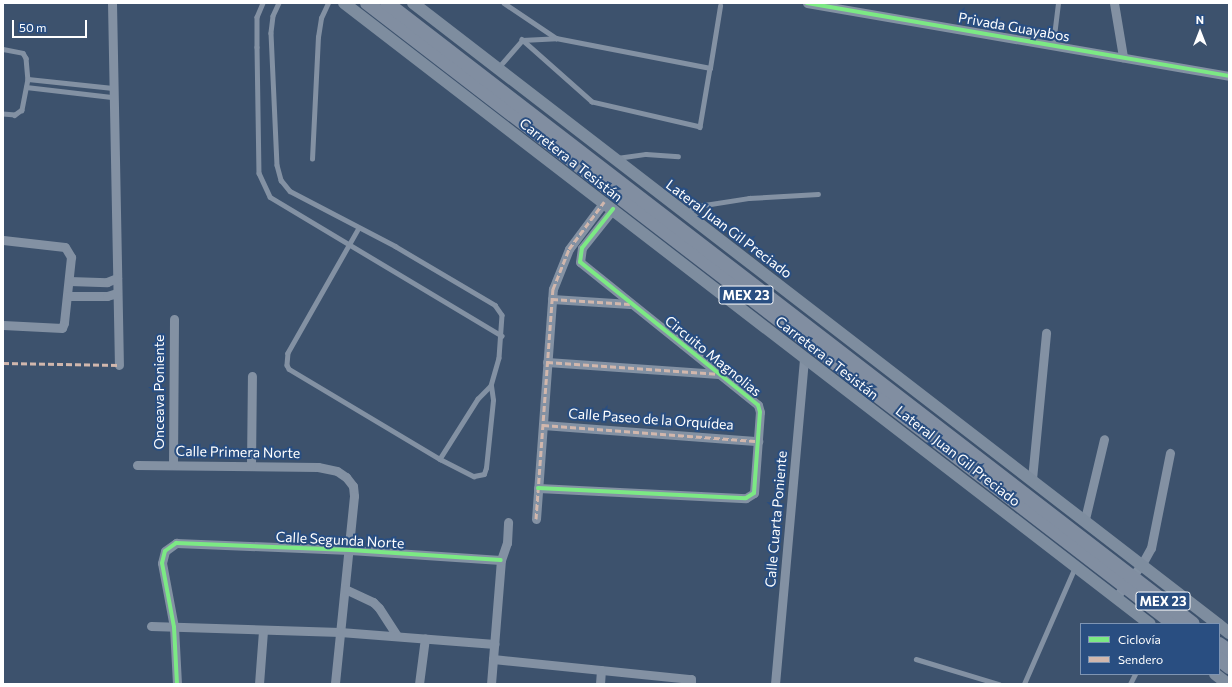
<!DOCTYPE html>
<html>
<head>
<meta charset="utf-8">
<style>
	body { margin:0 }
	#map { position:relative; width:1232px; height:687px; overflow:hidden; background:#3d526d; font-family:Commissioner,sans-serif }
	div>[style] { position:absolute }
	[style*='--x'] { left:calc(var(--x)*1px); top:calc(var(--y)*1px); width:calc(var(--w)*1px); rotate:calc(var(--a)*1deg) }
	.lane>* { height:4.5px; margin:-2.25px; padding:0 2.25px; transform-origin:2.25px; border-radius:2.25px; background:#8391a3 }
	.street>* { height:9px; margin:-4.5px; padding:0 4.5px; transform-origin:4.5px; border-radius:4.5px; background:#8391a3 }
	.secondary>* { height:12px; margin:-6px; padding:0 6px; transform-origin:6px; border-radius:6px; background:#7e8d9f }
	.primary>* { height:14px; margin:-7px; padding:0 7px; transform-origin:7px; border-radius:7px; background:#818ea1 }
	.quiet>* { height:3px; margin-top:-1.5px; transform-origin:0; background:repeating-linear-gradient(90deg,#d1b7ad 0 6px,transparent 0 9px) }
	.cycleway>* { height:4px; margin:-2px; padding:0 2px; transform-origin:2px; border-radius:2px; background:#7ce984 }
	span { translate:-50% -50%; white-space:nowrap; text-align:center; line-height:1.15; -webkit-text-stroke:4px #294e81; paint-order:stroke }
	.shield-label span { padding:1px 3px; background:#294e81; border:1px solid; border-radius:3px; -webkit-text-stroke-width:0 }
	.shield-label { font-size:13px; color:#fff; font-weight:700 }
	.street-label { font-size:14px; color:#fff }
	.frame { position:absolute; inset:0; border:4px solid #fff; pointer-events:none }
	.legend { position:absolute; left:1080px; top:623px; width:140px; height:52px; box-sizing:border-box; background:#294e81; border:1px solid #7f95b3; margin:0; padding:5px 7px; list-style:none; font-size:12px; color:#fff }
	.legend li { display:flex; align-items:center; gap:8px; height:20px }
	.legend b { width:20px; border:1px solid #7f95b3 }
	.north { position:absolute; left:1180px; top:12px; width:40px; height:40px; -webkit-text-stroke:3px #294e81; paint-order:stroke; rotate:0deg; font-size:11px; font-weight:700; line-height:16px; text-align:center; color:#fff }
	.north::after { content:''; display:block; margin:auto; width:14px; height:18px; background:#fff; clip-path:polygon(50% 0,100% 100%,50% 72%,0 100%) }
	.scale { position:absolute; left:12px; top:20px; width:75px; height:18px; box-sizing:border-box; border:2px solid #fff; border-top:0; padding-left:5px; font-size:12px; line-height:14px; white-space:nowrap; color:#fff; -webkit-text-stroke:3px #294e81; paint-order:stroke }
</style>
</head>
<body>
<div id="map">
	<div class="lane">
		<i style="--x:263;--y:3;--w:15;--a:113"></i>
		<i style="--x:257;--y:17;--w:30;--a:90"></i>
		<i style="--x:257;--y:47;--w:126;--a:89.1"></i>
		<i style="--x:259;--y:173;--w:26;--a:65"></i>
		<i style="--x:270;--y:197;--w:270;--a:30.9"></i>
		<i style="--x:279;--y:3;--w:14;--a:115"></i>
		<i style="--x:273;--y:16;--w:17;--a:97"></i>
		<i style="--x:271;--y:33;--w:132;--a:87.4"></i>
		<i style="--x:277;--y:165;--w:16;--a:75"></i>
		<i style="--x:281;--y:180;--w:14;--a:51"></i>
		<i style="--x:290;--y:191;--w:119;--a:27.6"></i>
		<i style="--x:395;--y:246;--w:116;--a:30.5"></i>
		<i style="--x:495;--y:305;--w:12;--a:55"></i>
		<i style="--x:502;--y:315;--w:43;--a:94"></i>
		<i style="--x:499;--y:358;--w:29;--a:106"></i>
		<i style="--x:491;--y:386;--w:18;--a:135"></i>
		<i style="--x:478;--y:399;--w:71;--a:122.3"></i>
		<i style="--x:504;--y:3;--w:63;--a:33.9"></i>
		<i style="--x:1053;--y:44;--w:41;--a:-83"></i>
		<i style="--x:3;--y:49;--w:20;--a:11"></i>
		<i style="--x:23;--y:53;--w:6;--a:59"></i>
		<i style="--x:26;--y:58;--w:21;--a:85"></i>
		<i style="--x:28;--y:79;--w:32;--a:101"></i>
		<i style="--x:22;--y:110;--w:9;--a:144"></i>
		<i style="--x:15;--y:115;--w:12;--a:-175"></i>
		<i style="--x:498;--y:68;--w:37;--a:-49"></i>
		<i style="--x:522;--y:40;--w:34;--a:-3"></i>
		<i style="--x:556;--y:38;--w:157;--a:11"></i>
		<i style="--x:710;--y:68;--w:60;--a:99.6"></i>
		<i style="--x:700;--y:127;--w:111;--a:-167"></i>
		<i style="--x:592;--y:102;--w:94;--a:-138.5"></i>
		<i style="--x:710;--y:68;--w:63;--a:-80.8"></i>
		<i style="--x:28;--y:79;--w:85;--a:6"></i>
		<i style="--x:26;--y:87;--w:88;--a:6.6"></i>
		<i style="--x:617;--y:158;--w:29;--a:-8"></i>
		<i style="--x:646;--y:154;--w:32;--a:4"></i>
		<i style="--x:312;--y:159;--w:122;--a:-87.2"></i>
		<i style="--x:318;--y:37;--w:19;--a:-81"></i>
		<i style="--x:321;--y:18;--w:17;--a:-65"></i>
		<i style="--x:687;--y:212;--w:13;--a:-29"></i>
		<i style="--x:698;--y:206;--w:52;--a:-8.9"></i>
		<i style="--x:749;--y:198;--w:69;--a:-3.3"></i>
		<i style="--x:359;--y:228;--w:144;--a:119.6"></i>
		<i style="--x:288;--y:353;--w:12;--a:95"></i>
		<i style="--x:287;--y:365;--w:4;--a:63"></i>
		<i style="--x:289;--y:369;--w:176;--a:30.8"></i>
		<i style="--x:440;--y:459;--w:38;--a:27"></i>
		<i style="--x:474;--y:476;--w:10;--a:-11"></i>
		<i style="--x:484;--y:474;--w:6;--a:-72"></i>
		<i style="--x:486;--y:468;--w:68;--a:-84.1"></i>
		<i style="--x:493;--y:400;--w:14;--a:-98"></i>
		<i style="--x:916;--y:659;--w:87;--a:16.8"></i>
		<i style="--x:1024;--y:684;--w:128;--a:-66.4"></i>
		<i style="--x:1130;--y:684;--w:11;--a:-63"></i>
	</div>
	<div class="street">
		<i style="--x:112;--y:3;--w:362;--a:88.9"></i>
		<i style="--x:807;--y:3;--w:428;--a:9.8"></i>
		<i style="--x:1114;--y:3;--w:55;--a:80.5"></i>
		<i style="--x:3;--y:240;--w:62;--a:6.4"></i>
		<i style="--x:65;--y:247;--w:12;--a:59"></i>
		<i style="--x:71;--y:257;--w:66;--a:96.1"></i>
		<i style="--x:64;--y:323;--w:5;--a:112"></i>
		<i style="--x:62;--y:328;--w:59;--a:-177.1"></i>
		<i style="--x:69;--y:281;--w:38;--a:2"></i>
		<i style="--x:107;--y:282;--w:11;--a:-22"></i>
		<i style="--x:68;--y:296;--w:39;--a:0"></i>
		<i style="--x:107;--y:296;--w:10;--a:-17"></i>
		<i style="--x:552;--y:299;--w:78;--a:3.7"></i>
		<i style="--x:547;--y:362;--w:172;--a:4"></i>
		<i style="--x:543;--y:425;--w:216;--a:4.3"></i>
		<i style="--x:137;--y:465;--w:181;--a:0.6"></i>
		<i style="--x:318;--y:467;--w:19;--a:12"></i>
		<i style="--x:337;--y:471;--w:11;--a:34"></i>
		<i style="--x:346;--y:477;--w:11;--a:52"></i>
		<i style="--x:353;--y:486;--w:10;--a:84"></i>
		<i style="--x:354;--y:496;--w:189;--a:95.8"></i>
		<i style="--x:173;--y:465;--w:146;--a:-89.6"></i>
		<i style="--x:251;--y:466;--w:90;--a:-89.4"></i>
		<i style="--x:1032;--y:479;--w:147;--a:-84.5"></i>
		<i style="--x:538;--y:488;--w:208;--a:2.8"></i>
		<i style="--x:746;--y:498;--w:9;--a:-32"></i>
		<i style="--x:754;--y:493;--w:81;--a:-85.8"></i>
		<i style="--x:760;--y:412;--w:7;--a:-106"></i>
		<i style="--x:758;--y:405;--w:228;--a:-141.2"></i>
		<i style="--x:580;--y:262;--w:14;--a:-82"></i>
		<i style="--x:582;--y:248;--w:50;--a:-51.5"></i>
		<i style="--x:536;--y:519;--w:231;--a:-85.8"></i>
		<i style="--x:553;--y:289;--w:43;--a:-68.2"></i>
		<i style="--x:569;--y:249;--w:59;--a:-53.3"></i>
		<i style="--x:1085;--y:519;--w:82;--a:-76.6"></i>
		<i style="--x:345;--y:589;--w:31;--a:25"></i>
		<i style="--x:373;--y:602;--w:8;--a:45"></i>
		<i style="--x:379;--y:608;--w:33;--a:57"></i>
		<i style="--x:1116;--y:597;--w:42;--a:-51.8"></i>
		<i style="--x:1142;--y:564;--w:18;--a:-61"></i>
		<i style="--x:1151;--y:548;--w:97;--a:-78.7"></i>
		<i style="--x:151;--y:626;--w:189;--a:1.8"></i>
		<i style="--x:340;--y:632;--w:155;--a:4.4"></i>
		<i style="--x:493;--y:659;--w:199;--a:5.8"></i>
		<i style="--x:691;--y:679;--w:5;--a:90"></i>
		<i style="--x:177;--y:684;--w:57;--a:-93"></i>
		<i style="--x:174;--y:627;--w:65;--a:-100.6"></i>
		<i style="--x:162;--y:563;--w:12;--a:-76"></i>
		<i style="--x:165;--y:551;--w:14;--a:-36"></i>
		<i style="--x:176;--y:543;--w:174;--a:2.3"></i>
		<i style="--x:350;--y:550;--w:151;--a:3.8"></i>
		<i style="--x:259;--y:684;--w:53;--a:-85.7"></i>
		<i style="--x:419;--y:684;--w:46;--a:-82.6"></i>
		<i style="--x:491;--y:684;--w:124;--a:-85.4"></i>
		<i style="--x:501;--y:560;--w:18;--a:-71"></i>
		<i style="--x:507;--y:543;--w:21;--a:-87"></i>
		<i style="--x:600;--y:684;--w:14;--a:-86"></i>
		<i style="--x:775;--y:684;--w:328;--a:-84.9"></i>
	</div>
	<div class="secondary">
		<i style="--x:344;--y:3;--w:1017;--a:37.61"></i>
		<i style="--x:413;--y:3;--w:1017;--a:37.65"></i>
		<i style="--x:1219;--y:625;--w:13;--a:39"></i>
		<i style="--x:1215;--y:674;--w:16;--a:38"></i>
	</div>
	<div class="primary">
		<i style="--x:367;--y:3;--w:1018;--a:37.58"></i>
		<i style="--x:387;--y:3;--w:1017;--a:37.61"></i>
		<i style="--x:1219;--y:644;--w:12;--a:35"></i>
		<i style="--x:1219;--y:659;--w:13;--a:39"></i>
	</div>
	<div class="quiet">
		<i style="--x:552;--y:299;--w:78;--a:3.7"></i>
		<i style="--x:547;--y:362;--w:170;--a:4"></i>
		<i style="--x:3;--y:363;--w:116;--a:1"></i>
		<i style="--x:543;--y:425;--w:216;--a:4.3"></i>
		<i style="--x:536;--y:519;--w:231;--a:-85.8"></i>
		<i style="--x:553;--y:289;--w:43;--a:-68.2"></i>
		<i style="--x:569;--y:249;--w:59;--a:-53.3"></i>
	</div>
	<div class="cycleway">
		<i style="--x:807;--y:3;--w:428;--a:9.8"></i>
		<i style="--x:538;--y:488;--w:208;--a:2.8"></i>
		<i style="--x:746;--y:498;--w:9;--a:-32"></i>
		<i style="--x:754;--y:493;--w:81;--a:-85.8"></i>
		<i style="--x:760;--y:412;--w:7;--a:-106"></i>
		<i style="--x:758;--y:405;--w:228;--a:-141.2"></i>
		<i style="--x:580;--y:262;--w:14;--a:-82"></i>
		<i style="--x:582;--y:248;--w:50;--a:-51.5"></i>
		<i style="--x:177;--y:684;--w:57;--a:-93"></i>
		<i style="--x:174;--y:627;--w:65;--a:-100.6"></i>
		<i style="--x:162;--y:563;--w:12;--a:-76"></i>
		<i style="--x:165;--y:551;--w:14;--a:-36"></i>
		<i style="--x:176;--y:543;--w:174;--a:2.3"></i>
		<i style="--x:350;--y:550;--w:151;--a:3.8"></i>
	</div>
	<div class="shield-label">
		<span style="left:746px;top:295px">MEX 23</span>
		<span style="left:1163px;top:601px">MEX 23</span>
	</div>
	<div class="street-label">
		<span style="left:1014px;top:27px;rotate:10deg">Privada Guayabos</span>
		<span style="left:571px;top:160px;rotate:38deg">Carretera a Tesistán</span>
		<span style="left:729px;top:229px;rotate:37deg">Lateral Juan Gil Preciado</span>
		<span style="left:713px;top:356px;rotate:39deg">Circuito Magnolias</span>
		<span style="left:827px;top:358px;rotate:38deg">Carretera a Tesistán</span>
		<span style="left:159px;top:392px;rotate:-90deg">Onceava Poniente</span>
		<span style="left:651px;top:419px;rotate:4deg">Calle Paseo de la Orquídea</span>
		<span style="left:238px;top:452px;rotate:1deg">Calle Primera Norte</span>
		<span style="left:958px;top:456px;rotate:38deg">Lateral Juan Gil Preciado</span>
		<span style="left:776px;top:519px;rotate:-85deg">Calle Cuarta Poniente</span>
		<span style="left:340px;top:540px;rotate:3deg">Calle Segunda Norte</span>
	</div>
	<div class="frame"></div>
	<ul class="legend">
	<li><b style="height:5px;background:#7ce984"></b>Ciclovía</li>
	<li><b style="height:5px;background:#d1b7ad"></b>Sendero</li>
	</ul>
	<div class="north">N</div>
	<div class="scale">50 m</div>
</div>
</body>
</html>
